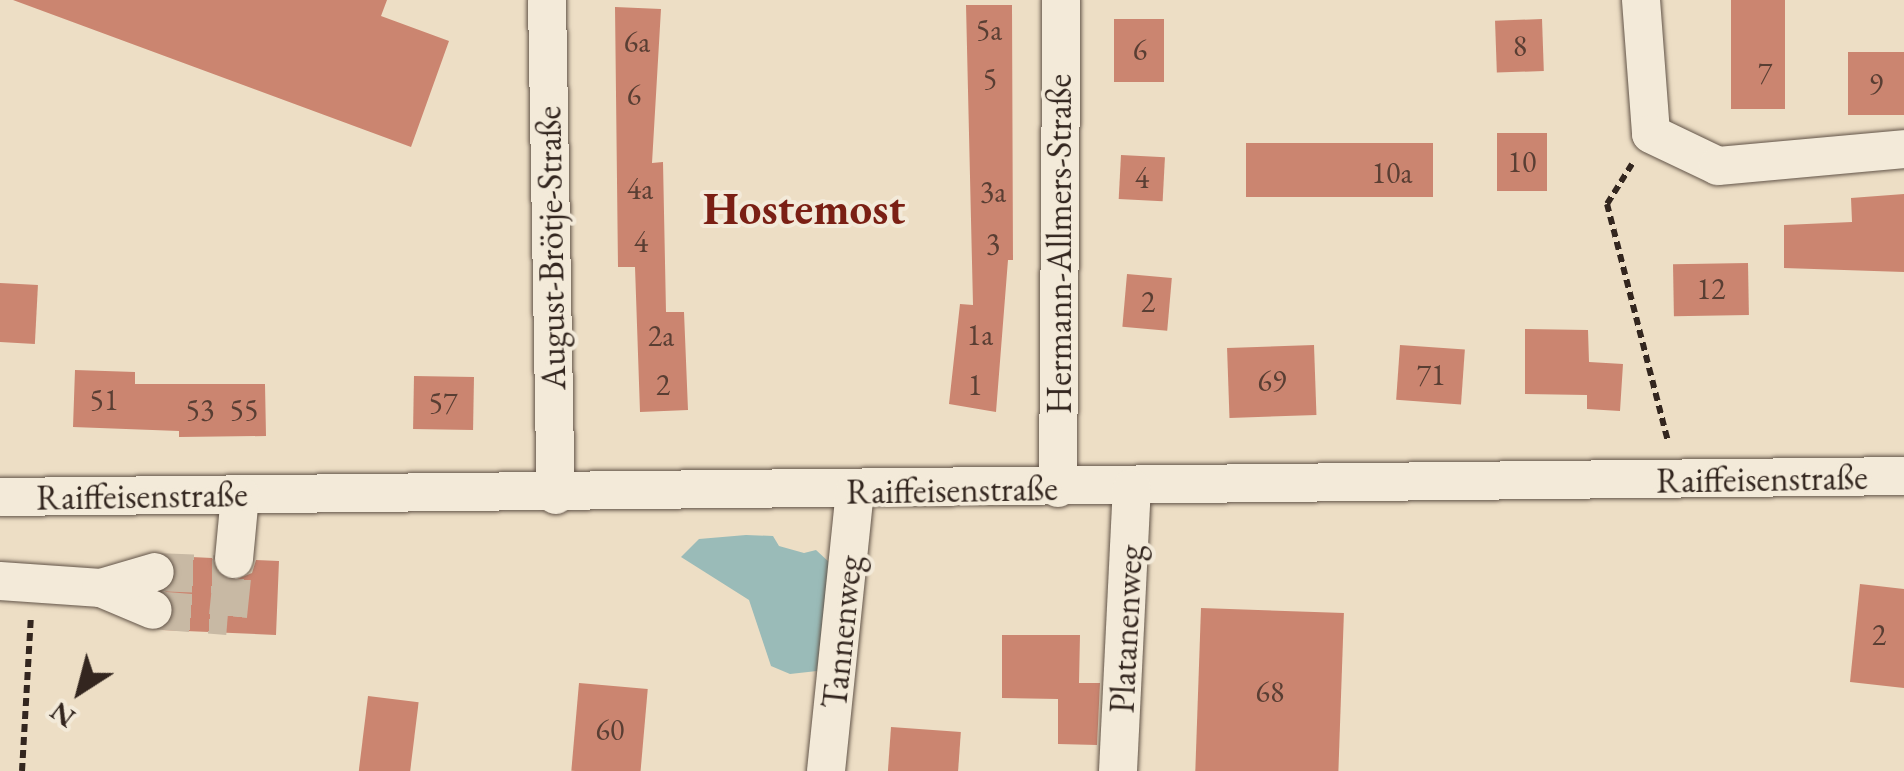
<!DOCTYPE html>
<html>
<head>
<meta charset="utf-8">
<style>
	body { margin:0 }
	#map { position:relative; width:1904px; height:771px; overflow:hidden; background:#eddec5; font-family:"EB Garamond",serif }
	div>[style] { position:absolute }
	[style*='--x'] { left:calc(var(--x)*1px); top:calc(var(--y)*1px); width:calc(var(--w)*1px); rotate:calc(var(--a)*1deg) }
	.water>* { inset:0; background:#9abbb8 }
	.building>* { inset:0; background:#cb8570; transform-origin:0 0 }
	.minor-tunnel>* { height:38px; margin-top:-19px; transform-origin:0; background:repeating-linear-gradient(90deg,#c8b9a4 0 38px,transparent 0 57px) }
	.path>* { height:6px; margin-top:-3px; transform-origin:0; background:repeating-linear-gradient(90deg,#33261f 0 8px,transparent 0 13px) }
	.roads { filter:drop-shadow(0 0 2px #625448) drop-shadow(0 0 2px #625448) }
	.minor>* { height:38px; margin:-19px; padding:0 19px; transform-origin:19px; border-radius:19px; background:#f3ead9 }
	span { translate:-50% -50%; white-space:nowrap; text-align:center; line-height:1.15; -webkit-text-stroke:8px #f3ead9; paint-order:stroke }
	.number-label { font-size:30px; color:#593e33 }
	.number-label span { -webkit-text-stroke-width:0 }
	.street-label { font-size:35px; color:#33261f }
	.district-label { font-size:45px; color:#7a1f14; font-weight:700 }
	.north { position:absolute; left:30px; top:641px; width:100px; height:100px; -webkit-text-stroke:8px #f3ead9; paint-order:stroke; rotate:216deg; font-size:28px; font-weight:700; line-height:40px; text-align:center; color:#33261f }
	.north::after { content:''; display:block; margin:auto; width:35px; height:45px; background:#33261f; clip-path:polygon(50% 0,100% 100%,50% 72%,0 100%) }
</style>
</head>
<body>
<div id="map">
	<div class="water">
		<i style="clip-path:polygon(746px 535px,773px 536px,779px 546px,804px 553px,816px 550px,829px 562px,817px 671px,790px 674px,771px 666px,749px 600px,681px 557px,699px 539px)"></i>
	</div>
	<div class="building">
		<i style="clip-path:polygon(13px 0,387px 0,381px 16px,449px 41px,411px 147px)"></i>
		<i style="left:1731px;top:0;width:54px;height:109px"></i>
		<i style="clip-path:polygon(966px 5px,1012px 5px,1013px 260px,1008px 260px,996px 412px,949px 404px,960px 304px,973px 305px)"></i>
		<i style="clip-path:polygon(615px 7px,661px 9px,652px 163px,663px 162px,666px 312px,684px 312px,688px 410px,640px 412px,635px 267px,618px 267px)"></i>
		<i style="left:1114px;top:19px;width:50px;height:63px"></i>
		<i style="left:1542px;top:19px;width:52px;height:47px;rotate:88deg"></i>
		<i style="left:1904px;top:52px;width:63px;height:56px;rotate:90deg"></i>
		<i style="left:1497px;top:133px;width:50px;height:58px"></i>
		<i style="left:1246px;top:143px;width:187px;height:54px"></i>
		<i style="left:1121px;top:155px;width:44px;height:44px;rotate:3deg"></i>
		<i style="clip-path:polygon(1904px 194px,1904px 272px,1784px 268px,1784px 225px,1852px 222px,1851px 198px)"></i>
		<i style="left:1748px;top:263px;width:52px;height:75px;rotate:89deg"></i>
		<i style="left:1127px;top:274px;width:45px;height:53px;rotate:5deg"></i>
		<i style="left:0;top:283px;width:38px;height:59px;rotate:3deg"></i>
		<i style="clip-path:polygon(1525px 329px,1588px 330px,1589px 362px,1623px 364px,1620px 411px,1587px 409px,1587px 395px,1525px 394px)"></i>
		<i style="left:1314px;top:345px;width:70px;height:87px;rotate:88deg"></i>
		<i style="left:1400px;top:345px;width:65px;height:55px;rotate:4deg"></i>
		<i style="clip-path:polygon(75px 370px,135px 372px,135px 384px,265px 384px,266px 436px,179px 437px,179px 431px,73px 427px)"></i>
		<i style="left:414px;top:376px;width:60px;height:53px;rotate:1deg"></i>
		<i style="clip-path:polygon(171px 556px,212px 558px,220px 577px,233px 581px,252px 573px,256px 560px,279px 561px,276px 635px,162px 630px,175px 608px,165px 592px,177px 576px)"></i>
		<i style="clip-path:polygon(1860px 584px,1904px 589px,1904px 688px,1850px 682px)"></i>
		<i style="left:1201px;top:608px;width:143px;height:163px;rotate:2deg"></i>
		<i style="clip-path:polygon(1002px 635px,1080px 635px,1079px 683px,1100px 683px,1097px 745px,1058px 744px,1058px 699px,1002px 698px)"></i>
		<i style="left:579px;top:683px;width:69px;height:88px;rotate:5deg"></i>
		<i style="left:368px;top:696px;width:51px;height:76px;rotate:7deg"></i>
		<i style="left:891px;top:727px;width:70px;height:44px;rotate:4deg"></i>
	</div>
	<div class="minor-tunnel">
		<i style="--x:155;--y:572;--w:77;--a:2.2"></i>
		<i style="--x:153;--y:610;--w:75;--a:4.6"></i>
		<i style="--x:228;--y:616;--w:57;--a:-84"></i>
	</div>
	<div class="path">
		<i style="--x:1632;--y:164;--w:47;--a:122"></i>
		<i style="--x:1607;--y:204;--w:246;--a:75.6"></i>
		<i style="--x:22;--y:771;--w:155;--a:-86.7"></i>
	</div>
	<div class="roads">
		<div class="minor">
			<i style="--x:547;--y:0;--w:495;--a:89"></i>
			<i style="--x:1641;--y:0;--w:134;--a:85.7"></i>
			<i style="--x:1651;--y:134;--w:74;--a:25.5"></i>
			<i style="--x:1718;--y:166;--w:187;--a:-5.2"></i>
			<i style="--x:1058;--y:488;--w:488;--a:-89.6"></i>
			<i style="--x:0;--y:497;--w:1904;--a:-0.63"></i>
			<i style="--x:234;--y:559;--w:64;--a:-84.6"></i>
			<i style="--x:0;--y:581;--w:101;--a:4"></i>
			<i style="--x:101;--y:588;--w:56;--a:22.9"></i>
			<i style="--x:101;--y:588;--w:56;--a:-16.5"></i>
			<i style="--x:826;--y:771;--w:281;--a:-84.1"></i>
			<i style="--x:1118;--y:771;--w:283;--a:-87.2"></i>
		</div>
	</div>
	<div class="number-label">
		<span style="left:989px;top:30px">5a</span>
		<span style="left:637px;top:42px">6a</span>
		<span style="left:1520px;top:46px">8</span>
		<span style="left:1140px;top:50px">6</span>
		<span style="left:1765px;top:73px">7</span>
		<span style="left:990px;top:79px">5</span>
		<span style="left:1876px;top:84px">9</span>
		<span style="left:634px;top:95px">6</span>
		<span style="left:1522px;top:162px">10</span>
		<span style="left:1392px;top:173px">10a</span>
		<span style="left:1142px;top:178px">4</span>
		<span style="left:640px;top:189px">4a</span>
		<span style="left:993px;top:192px">3a</span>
		<span style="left:641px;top:242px">4</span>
		<span style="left:993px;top:244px">3</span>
		<span style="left:1711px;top:289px">12</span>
		<span style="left:1148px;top:302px">2</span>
		<span style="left:980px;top:335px">1a</span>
		<span style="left:661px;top:336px">2a</span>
		<span style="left:1431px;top:375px">71</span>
		<span style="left:1272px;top:381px">69</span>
		<span style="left:663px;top:385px">2</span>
		<span style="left:975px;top:385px">1</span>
		<span style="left:104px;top:400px">51</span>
		<span style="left:443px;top:403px">57</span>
		<span style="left:200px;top:410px">53</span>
		<span style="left:244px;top:410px">55</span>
		<span style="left:1879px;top:635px">2</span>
		<span style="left:1270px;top:692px">68</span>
		<span style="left:610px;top:730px">60</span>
	</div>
	<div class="street-label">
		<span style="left:1059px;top:244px;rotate:-90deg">Hermann-Allmers-Straße</span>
		<span style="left:551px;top:248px;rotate:-91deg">August-Brötje-Straße</span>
		<span style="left:1762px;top:479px;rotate:-1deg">Raiffeisenstraße</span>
		<span style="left:952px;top:490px;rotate:-1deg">Raiffeisenstraße</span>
		<span style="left:142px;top:496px;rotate:-1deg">Raiffeisenstraße</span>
		<span style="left:1126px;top:629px;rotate:-87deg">Platanenweg</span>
		<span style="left:842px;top:632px;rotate:-84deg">Tannenweg</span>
	</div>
	<div class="district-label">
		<span style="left:804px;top:209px">Hostemost</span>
	</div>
	<div class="north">N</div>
</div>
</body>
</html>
